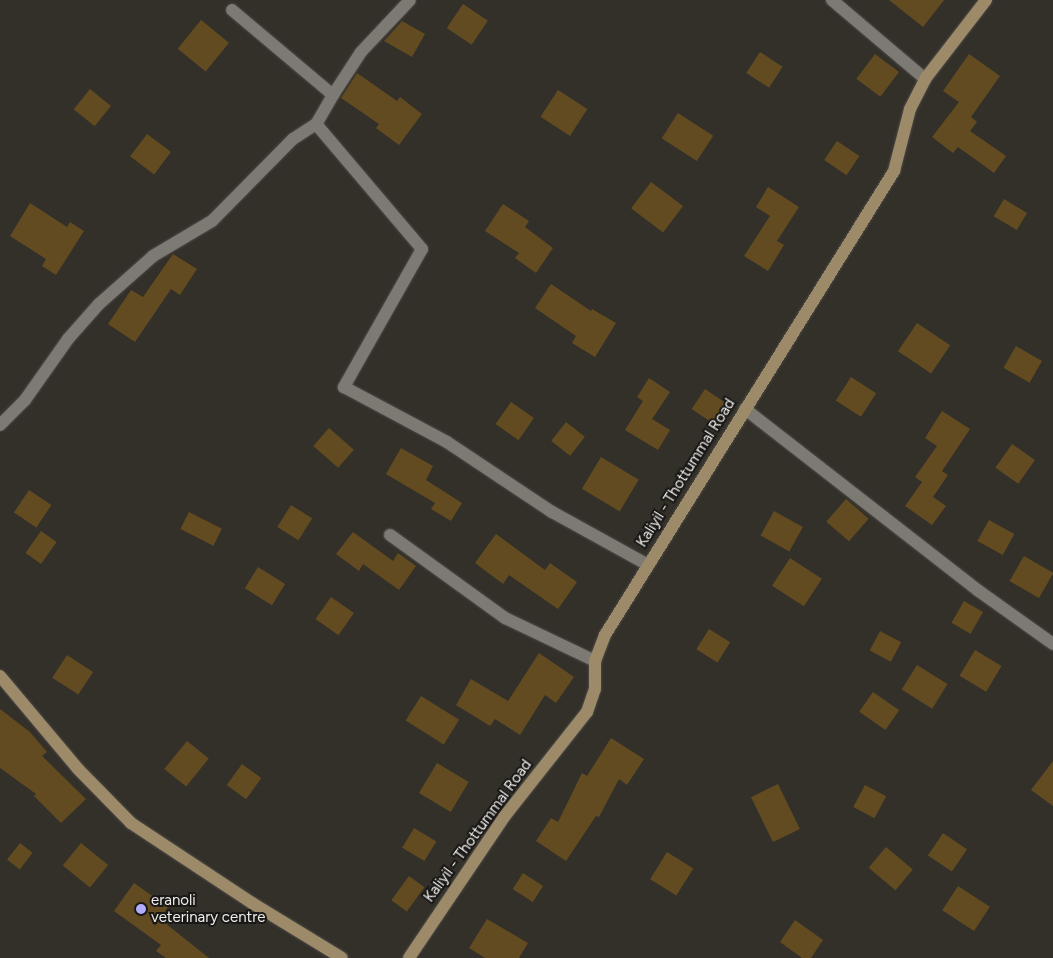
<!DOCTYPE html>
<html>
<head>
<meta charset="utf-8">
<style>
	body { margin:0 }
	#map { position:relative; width:1053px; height:958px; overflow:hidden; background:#33302a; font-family:Figtree,sans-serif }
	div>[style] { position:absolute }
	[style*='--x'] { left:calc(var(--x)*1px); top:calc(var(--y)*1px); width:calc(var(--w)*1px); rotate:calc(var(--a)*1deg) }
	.building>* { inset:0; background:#624b20; transform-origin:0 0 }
	.roads { filter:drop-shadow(0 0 1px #4e4b47) drop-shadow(0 0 1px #4e4b47) }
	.street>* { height:12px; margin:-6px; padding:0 6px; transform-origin:6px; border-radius:6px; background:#7d7973 }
	.secondary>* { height:12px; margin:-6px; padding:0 6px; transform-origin:6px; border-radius:6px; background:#9c8a69 }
	.dots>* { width:14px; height:14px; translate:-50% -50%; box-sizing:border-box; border:2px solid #1a1816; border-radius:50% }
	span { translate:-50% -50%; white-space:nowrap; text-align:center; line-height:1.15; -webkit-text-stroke:4px #1a1816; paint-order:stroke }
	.street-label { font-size:15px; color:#efedea }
	.poi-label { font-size:15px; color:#efedea }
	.left { translate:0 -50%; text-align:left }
</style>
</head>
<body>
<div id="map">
	<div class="building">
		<i style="clip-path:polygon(889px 0,944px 0,923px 27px)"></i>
		<i style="left:463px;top:4px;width:30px;height:29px;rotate:34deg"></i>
		<i style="left:201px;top:20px;width:36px;height:37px;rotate:39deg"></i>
		<i style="clip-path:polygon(402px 21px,425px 34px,412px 57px,384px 41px)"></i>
		<i style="left:760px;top:52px;width:27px;height:25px;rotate:33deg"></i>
		<i style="left:875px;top:54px;width:30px;height:31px;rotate:37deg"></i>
		<i style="clip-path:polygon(969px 54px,1000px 76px,971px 117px,977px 122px,970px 131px,1006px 156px,994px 173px,958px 147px,953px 153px,932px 137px,959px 102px,943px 91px)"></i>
		<i style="clip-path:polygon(357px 73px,397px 101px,400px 97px,422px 114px,399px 145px,376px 128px,379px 124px,341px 98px)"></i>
		<i style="left:90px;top:89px;width:27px;height:26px;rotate:39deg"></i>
		<i style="left:558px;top:90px;width:35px;height:32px;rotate:33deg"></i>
		<i style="left:678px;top:113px;width:42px;height:30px;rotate:33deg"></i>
		<i style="left:147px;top:134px;width:30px;height:28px;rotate:37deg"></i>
		<i style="left:837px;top:141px;width:27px;height:23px;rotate:34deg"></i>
		<i style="left:651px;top:182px;width:40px;height:33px;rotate:37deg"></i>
		<i style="clip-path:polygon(768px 187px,799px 207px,777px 241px,784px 245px,768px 271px,744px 256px,770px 216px,756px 207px)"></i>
		<i style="left:1004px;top:199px;width:27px;height:20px;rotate:31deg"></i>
		<i style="clip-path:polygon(30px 203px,67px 227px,70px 222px,84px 231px,56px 275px,42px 266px,46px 259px,10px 236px)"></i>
		<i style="clip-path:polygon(503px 204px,529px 221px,525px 227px,553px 248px,536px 273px,515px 258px,519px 253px,485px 231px)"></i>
		<i style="clip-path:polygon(173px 254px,197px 269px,180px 295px,171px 289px,135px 342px,108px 324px,131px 290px,143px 297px)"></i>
		<i style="clip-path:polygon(551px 284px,591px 311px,592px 309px,616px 323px,595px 357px,572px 343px,576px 336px,535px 308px)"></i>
		<i style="left:917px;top:323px;width:40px;height:34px;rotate:34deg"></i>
		<i style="left:1016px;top:346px;width:30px;height:25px;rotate:30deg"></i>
		<i style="left:851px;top:377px;width:30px;height:28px;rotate:33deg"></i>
		<i style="clip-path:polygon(649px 378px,670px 392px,652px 419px,670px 430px,658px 450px,625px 430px,643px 401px,637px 397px)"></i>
		<i style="left:705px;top:389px;width:29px;height:24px;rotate:34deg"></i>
		<i style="left:511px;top:402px;width:28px;height:27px;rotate:35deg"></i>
		<i style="clip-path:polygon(942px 411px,970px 429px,942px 471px,948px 475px,933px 497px,946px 506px,932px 525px,905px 506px,922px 482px,915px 477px,937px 446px,925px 438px)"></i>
		<i style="left:566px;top:422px;width:24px;height:24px;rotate:38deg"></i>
		<i style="left:329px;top:428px;width:33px;height:24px;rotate:41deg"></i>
		<i style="left:1012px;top:444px;width:28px;height:29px;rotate:35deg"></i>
		<i style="clip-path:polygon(401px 448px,433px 466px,426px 480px,462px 503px,451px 521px,431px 509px,435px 503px,386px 474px)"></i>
		<i style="left:601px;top:457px;width:44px;height:37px;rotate:31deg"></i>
		<i style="left:29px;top:490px;width:27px;height:27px;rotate:34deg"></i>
		<i style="left:846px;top:499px;width:30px;height:30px;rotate:41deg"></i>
		<i style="left:291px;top:505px;width:25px;height:26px;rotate:32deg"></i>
		<i style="left:774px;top:511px;width:33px;height:28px;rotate:29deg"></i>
		<i style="left:189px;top:512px;width:37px;height:19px;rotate:27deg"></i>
		<i style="left:989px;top:520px;width:29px;height:24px;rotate:29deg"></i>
		<i style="left:41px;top:531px;width:19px;height:27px;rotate:35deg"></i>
		<i style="clip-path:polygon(353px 532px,393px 561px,398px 553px,416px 566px,399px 590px,363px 564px,359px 571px,336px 554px)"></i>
		<i style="clip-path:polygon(496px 534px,545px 570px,550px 563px,577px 582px,558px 609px,509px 575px,503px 584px,475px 563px)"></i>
		<i style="left:1024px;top:556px;width:34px;height:29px;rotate:30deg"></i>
		<i style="left:790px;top:558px;width:38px;height:33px;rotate:33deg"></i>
		<i style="left:258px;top:567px;width:32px;height:25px;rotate:32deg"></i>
		<i style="left:331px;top:597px;width:28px;height:27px;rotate:35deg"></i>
		<i style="left:964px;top:601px;width:22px;height:25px;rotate:30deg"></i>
		<i style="left:709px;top:629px;width:25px;height:24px;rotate:32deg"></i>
		<i style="left:880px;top:631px;width:24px;height:22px;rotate:28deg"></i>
		<i style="left:975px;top:650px;width:31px;height:30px;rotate:31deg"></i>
		<i style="clip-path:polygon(539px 653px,574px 677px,556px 703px,545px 695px,520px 735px,495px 719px,490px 726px,456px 705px,471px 679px,508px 701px)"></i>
		<i style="left:67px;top:655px;width:31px;height:27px;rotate:33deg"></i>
		<i style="left:917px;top:665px;width:36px;height:29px;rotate:32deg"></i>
		<i style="left:873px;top:692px;width:32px;height:24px;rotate:35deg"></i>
		<i style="left:421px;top:696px;width:45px;height:29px;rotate:32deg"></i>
		<i style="clip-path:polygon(0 709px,30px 732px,47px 752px,42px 756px,86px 799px,61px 823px,34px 796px,36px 794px,0 768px)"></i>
		<i style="clip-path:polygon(611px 738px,644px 759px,627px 785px,619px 779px,599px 817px,596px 816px,566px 861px,536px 841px,551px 818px,558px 822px,582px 773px,587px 776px)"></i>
		<i style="left:187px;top:741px;width:28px;height:36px;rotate:39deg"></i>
		<i style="clip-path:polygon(1053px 761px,1053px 806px,1031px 790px)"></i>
		<i style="left:437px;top:763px;width:37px;height:35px;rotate:31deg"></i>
		<i style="left:242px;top:764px;width:24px;height:26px;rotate:36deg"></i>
		<i style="left:778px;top:784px;width:50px;height:30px;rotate:64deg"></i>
		<i style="left:865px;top:785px;width:24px;height:25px;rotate:28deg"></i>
		<i style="left:414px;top:828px;width:26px;height:23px;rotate:31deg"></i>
		<i style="left:943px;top:833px;width:29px;height:27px;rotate:34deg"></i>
		<i style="left:20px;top:843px;width:16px;height:21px;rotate:38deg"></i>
		<i style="left:81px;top:843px;width:35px;height:29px;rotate:39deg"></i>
		<i style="left:886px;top:847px;width:35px;height:27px;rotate:40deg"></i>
		<i style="left:667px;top:852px;width:31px;height:32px;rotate:32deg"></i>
		<i style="left:523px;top:873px;width:24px;height:19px;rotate:33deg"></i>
		<i style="left:409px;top:876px;width:19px;height:30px;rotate:36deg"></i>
		<i style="clip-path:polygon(134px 883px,168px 907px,160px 919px,209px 958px,166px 958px,156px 951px,161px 945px,114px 911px)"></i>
		<i style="left:958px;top:886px;width:38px;height:29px;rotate:33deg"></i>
		<i style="clip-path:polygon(487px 919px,528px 943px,519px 958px,485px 958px,469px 948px)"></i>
		<i style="clip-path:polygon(795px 920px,823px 940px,811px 958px,802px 958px,780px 942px)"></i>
	</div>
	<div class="roads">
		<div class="street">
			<i style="--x:832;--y:0;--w:122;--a:40.3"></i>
			<i style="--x:232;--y:10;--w:132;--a:40.1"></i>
			<i style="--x:333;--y:95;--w:34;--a:120"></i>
			<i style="--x:316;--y:124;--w:164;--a:49.7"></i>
			<i style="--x:422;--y:249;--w:159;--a:119.5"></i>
			<i style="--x:344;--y:387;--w:117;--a:28.1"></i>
			<i style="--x:447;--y:442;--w:126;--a:33.7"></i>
			<i style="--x:552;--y:512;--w:110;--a:28.9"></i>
			<i style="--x:333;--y:95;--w:51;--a:-56.9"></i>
			<i style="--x:361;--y:52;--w:71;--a:-46.7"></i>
			<i style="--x:745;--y:409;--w:296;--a:37.9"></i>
			<i style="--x:979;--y:591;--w:91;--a:35.6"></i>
			<i style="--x:0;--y:425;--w:35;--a:-45"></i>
			<i style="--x:25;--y:400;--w:75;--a:-54.8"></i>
			<i style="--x:68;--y:339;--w:47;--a:-48.5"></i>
			<i style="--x:99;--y:304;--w:72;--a:-41.6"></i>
			<i style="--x:153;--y:256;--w:69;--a:-30.7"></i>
			<i style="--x:212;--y:221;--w:115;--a:-45.4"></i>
			<i style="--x:293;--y:139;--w:27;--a:-33"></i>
			<i style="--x:390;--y:535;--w:142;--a:35.8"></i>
			<i style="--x:505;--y:618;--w:100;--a:25.5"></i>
		</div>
		<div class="secondary">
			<i style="--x:0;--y:676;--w:121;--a:50"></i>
			<i style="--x:78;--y:769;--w:76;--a:45.5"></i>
			<i style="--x:131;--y:823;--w:145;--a:33.5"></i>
			<i style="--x:252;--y:903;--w:105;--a:31.4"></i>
			<i style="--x:409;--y:958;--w:170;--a:-56"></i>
			<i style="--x:504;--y:817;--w:134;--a:-51.7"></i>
			<i style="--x:587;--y:712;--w:24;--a:-71"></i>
			<i style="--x:595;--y:689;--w:28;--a:-90"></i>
			<i style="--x:595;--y:661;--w:28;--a:-69"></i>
			<i style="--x:605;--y:635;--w:547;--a:-58.08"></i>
			<i style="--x:894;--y:171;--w:64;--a:-75.5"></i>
			<i style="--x:910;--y:109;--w:34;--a:-63"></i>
			<i style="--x:925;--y:79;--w:100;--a:-52.3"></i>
		</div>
	</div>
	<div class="dots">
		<i style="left:141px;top:909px;background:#b1adfa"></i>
	</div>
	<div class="street-label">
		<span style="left:686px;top:473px;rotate:-58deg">Kaliyil - Thottummal Road</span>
		<span style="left:478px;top:831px;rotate:-54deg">Kaliyil - Thottummal Road</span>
	</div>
	<div class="poi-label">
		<span class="left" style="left:151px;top:909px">eranoli<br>veterinary centre</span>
	</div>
</div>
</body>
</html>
